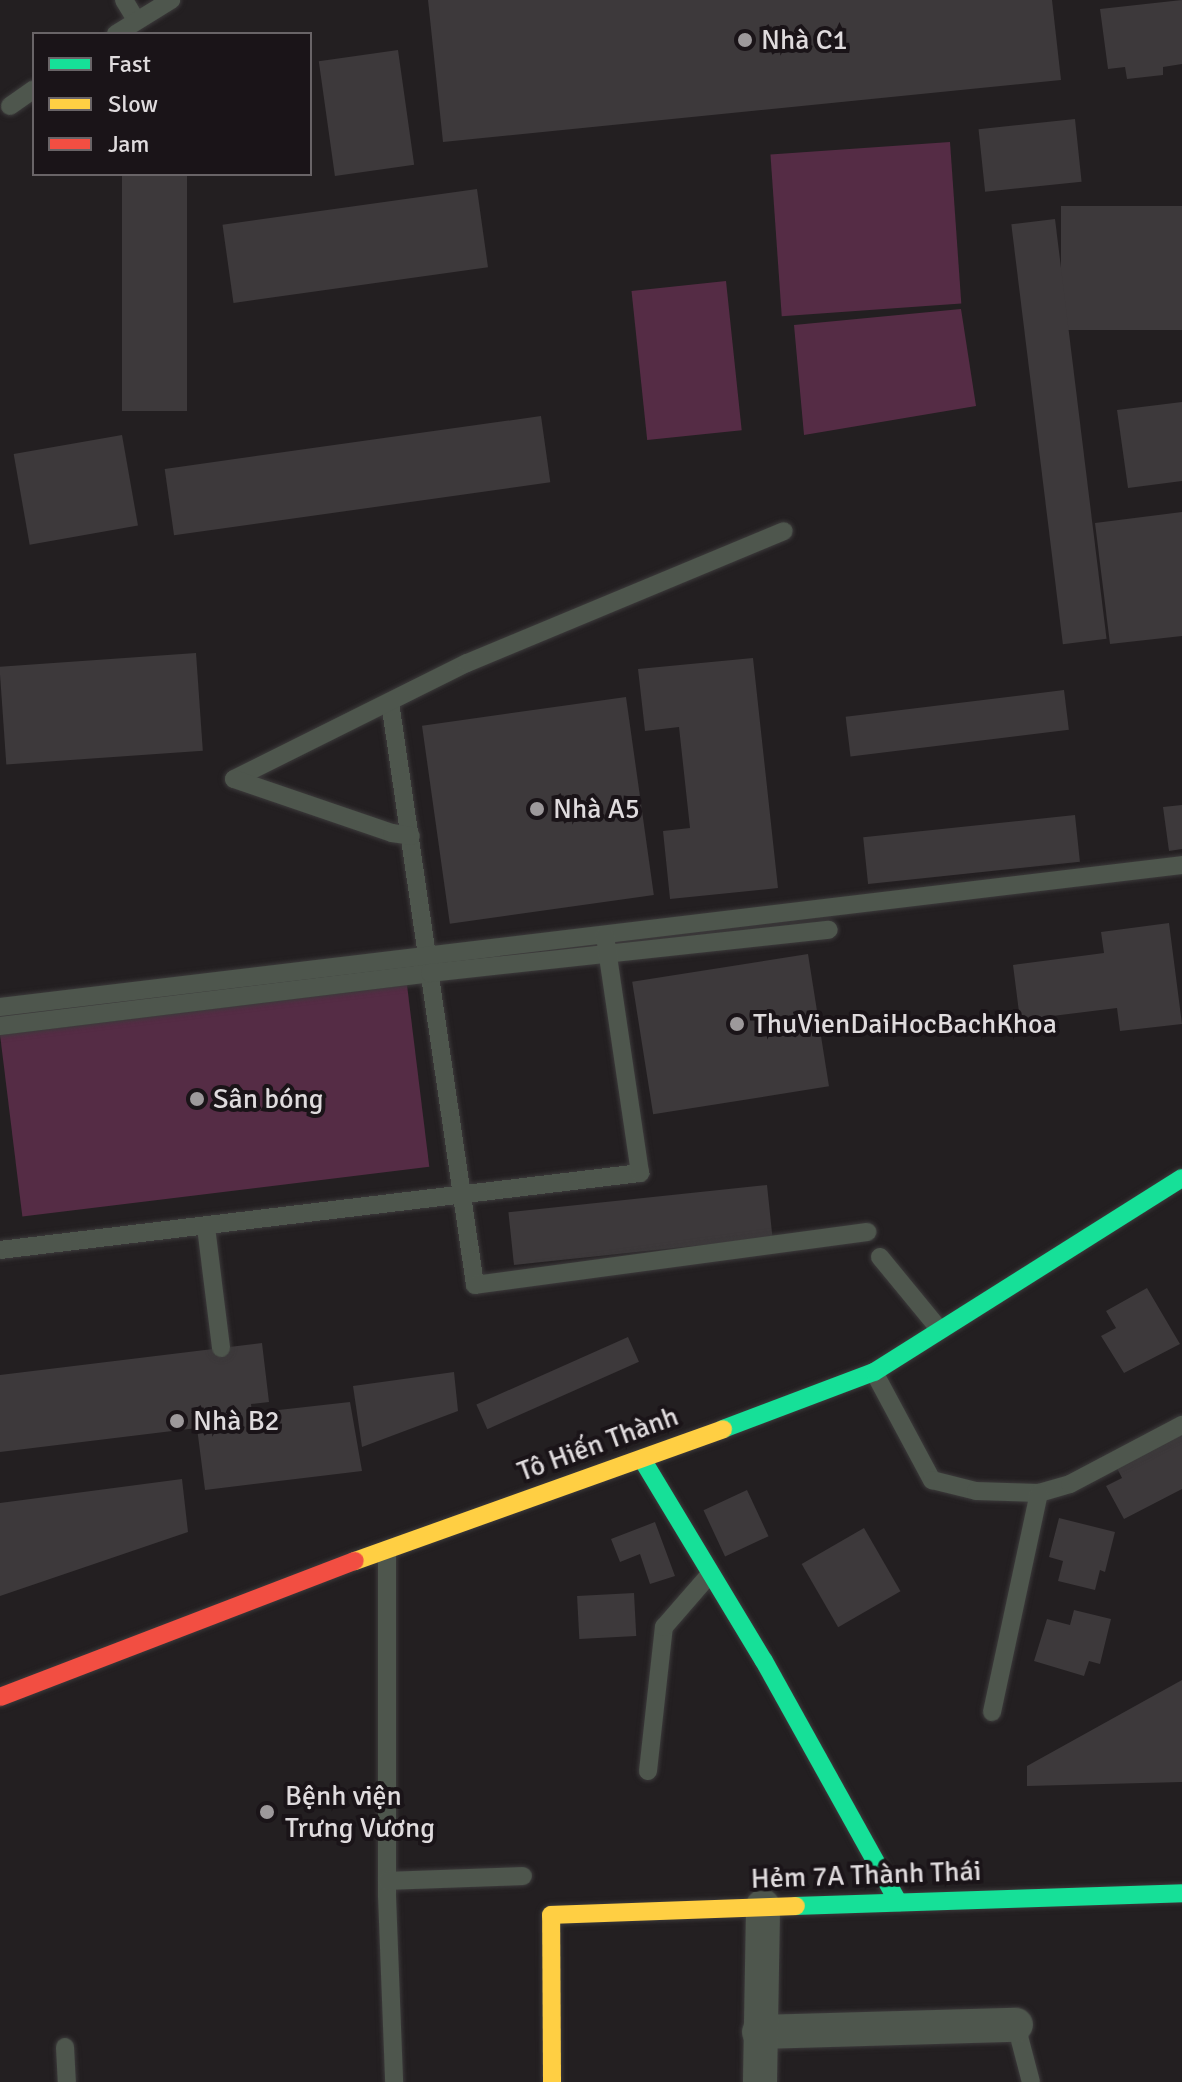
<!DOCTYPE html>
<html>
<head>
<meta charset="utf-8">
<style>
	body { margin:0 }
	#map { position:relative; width:1182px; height:2082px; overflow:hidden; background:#231f21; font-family:Signika,sans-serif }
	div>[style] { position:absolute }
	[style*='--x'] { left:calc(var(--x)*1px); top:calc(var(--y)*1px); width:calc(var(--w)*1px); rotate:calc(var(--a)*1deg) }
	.green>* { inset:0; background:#552c45; transform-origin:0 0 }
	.building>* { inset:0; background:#3d393b; transform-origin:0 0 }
	.roads { filter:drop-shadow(0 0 2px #3c3a3b) drop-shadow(0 0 2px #3c3a3b) }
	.lane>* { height:18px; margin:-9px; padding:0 9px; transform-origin:9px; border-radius:9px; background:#4e564d }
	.street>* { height:34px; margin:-17px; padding:0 17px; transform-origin:17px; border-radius:17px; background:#4e564d }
	.fast>* { height:18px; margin:-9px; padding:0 9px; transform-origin:9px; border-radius:9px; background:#16e098 }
	.slow>* { height:18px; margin:-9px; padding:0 9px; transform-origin:9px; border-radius:9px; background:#ffcf43 }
	.jam>* { height:18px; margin:-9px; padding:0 9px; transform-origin:9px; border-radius:9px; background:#f24e42 }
	.dots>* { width:22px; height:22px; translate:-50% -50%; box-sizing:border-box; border:4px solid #1a1418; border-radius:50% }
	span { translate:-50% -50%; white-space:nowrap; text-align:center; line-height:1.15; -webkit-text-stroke:8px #1a1418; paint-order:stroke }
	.poi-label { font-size:28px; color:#dfdbdd }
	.left { translate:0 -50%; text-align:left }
	.street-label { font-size:28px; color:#dfdbdd }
	.legend { position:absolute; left:32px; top:32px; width:280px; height:144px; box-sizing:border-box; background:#1a1418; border:2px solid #696467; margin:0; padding:10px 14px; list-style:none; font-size:24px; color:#dfdbdd }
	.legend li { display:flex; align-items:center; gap:16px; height:40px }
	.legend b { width:40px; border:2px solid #696467 }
</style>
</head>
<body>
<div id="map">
	<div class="green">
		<i style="left:950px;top:142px;width:162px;height:180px;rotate:86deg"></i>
		<i style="left:726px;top:281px;width:150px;height:95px;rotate:84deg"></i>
		<i style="clip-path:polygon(961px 309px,976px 406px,804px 435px,794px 325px)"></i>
		<i style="left:407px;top:985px;width:183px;height:410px;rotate:83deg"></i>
	</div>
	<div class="building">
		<i style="clip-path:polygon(428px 0,1052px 0,1061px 80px,443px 142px)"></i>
		<i style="clip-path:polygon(1182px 0,1182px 64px,1163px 67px,1163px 75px,1127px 79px,1125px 67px,1108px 69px,1100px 9px)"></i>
		<i style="left:398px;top:50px;width:116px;height:80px;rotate:82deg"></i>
		<i style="left:1075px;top:119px;width:63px;height:97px;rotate:84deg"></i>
		<i style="left:122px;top:174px;width:65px;height:237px"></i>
		<i style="left:477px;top:189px;width:79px;height:257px;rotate:82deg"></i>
		<i style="left:1182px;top:206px;width:124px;height:121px;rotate:90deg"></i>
		<i style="left:1055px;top:219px;width:423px;height:44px;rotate:83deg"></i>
		<i style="clip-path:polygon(1182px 402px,1182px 481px,1128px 488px,1117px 410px)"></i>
		<i style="left:541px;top:416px;width:67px;height:380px;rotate:82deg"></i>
		<i style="left:122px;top:435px;width:92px;height:110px;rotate:80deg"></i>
		<i style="clip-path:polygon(1182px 512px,1182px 636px,1110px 644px,1095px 523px)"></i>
		<i style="left:196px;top:653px;width:98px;height:197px;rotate:86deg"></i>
		<i style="clip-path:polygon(753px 658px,778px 888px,670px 899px,663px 831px,690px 828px,679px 727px,645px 731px,638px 669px)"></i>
		<i style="left:1064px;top:690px;width:40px;height:220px;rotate:83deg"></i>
		<i style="left:626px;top:697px;width:200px;height:206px;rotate:82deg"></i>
		<i style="clip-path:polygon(1182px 805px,1182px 849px,1169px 851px,1163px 807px)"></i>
		<i style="left:1075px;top:815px;width:47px;height:213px;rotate:84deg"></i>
		<i style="clip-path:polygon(1169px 923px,1182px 1024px,1120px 1031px,1117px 1008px,1020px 1020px,1013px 965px,1104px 953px,1101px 932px)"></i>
		<i style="left:808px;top:954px;width:134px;height:178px;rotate:81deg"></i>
		<i style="left:767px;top:1185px;width:53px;height:260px;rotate:84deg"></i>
		<i style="clip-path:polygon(1147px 1288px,1180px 1344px,1124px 1373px,1101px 1336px,1116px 1328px,1106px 1311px)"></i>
		<i style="left:628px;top:1337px;width:27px;height:166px;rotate:66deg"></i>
		<i style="clip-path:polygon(262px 1343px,269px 1402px,251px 1404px,252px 1413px,350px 1402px,362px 1471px,205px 1490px,197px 1428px,0 1452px,0 1375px)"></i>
		<i style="clip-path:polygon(454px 1372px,458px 1411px,362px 1447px,353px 1386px)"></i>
		<i style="clip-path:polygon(1182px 1433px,1182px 1489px,1124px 1519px,1106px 1486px,1122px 1478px,1117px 1468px)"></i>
		<i style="clip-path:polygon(182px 1479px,188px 1532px,0 1596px,0 1503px)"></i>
		<i style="left:747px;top:1490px;width:51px;height:48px;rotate:65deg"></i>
		<i style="clip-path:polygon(1059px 1518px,1115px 1532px,1105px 1572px,1100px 1570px,1095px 1590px,1058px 1581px,1063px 1561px,1049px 1557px)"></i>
		<i style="clip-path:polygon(655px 1522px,675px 1576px,650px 1584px,640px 1554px,620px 1562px,611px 1539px)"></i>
		<i style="left:864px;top:1528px;width:73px;height:72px;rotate:60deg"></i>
		<i style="left:634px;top:1593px;width:43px;height:57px;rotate:87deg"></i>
		<i style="clip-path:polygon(1074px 1610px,1111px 1619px,1100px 1664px,1089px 1661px,1084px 1676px,1034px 1661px,1047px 1619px,1070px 1625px)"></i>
		<i style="clip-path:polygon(1182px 1680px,1182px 1782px,1027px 1786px,1027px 1766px)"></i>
	</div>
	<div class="roads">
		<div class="lane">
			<i style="--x:124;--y:0;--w:23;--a:59"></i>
			<i style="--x:116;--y:34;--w:65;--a:-31.7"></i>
			<i style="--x:10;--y:106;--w:29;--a:-35"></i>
			<i style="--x:390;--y:702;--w:589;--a:81.7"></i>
			<i style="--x:475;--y:1285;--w:396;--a:-7.7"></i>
			<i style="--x:234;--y:779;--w:260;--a:-26.5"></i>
			<i style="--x:467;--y:663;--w:343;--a:-22.6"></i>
			<i style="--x:234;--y:779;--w:167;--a:18.9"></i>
			<i style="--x:392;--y:833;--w:19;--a:9"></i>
			<i style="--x:0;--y:1007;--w:1190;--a:-6.85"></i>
			<i style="--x:0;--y:1026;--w:433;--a:-7"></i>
			<i style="--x:430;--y:973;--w:401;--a:-6.2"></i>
			<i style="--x:206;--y:1227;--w:122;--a:82.9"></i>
			<i style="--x:0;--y:1250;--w:645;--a:-6.86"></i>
			<i style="--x:640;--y:1173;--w:240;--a:-98.4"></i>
			<i style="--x:880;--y:1257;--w:94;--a:50.6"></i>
			<i style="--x:874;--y:1372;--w:123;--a:61.8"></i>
			<i style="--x:932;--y:1480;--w:45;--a:14"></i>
			<i style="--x:976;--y:1491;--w:63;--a:1.8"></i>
			<i style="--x:1039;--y:1493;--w:32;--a:-16"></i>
			<i style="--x:1070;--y:1484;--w:127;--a:-27.8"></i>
			<i style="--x:387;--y:1550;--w:346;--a:90"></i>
			<i style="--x:387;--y:1896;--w:186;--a:87.8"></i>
			<i style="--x:992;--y:1712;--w:224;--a:-77.9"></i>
			<i style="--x:648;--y:1771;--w:145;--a:-83.7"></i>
			<i style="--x:664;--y:1627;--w:70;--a:-49"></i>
			<i style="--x:387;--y:1881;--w:136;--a:-2.1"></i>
			<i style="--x:1016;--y:2025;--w:59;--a:75.3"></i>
			<i style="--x:65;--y:2047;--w:35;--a:87"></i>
		</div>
		<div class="street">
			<i style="--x:759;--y:2032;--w:257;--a:-1.6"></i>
			<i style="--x:760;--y:2082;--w:176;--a:-89"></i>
		</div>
		<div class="fast">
			<i style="--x:723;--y:1429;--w:161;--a:-20.7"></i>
			<i style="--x:874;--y:1372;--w:364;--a:-32.2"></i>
			<i style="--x:642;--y:1459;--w:236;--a:58.9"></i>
			<i style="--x:764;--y:1661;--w:276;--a:60.9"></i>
			<i style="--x:796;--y:1906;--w:386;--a:-1.9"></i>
		</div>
		<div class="slow">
			<i style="--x:355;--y:1561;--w:391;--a:-19.7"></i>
			<i style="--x:552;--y:2082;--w:167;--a:-90.3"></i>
			<i style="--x:551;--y:1915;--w:245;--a:-2.1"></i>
		</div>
		<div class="jam">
			<i style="--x:0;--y:1697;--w:380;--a:-21"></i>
		</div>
	</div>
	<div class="dots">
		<i style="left:745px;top:40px;background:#9d999b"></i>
		<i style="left:537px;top:809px;background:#9d999b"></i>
		<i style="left:737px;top:1024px;background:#9d999b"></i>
		<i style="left:197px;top:1099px;background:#9d999b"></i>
		<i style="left:177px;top:1421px;background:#9d999b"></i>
		<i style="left:267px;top:1812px;background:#9d999b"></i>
	</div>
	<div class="poi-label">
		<span class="left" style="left:761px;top:40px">Nhà C1</span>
		<span class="left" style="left:553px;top:809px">Nhà A5</span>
		<span class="left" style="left:753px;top:1024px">ThuVienDaiHocBachKhoa</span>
		<span class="left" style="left:213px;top:1099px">Sân bóng</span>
		<span class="left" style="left:193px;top:1421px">Nhà B2</span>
		<span class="left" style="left:285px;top:1812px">Bệnh viện<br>Trưng Vương</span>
	</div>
	<div class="street-label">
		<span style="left:598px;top:1444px;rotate:-20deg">Tô Hiến Thành</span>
		<span style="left:866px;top:1875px;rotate:-2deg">Hẻm 7A Thành Thái</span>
	</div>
	<ul class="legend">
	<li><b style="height:10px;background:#16e098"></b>Fast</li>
	<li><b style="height:10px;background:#ffcf43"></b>Slow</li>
	<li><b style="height:10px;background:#f24e42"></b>Jam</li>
	</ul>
</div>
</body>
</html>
